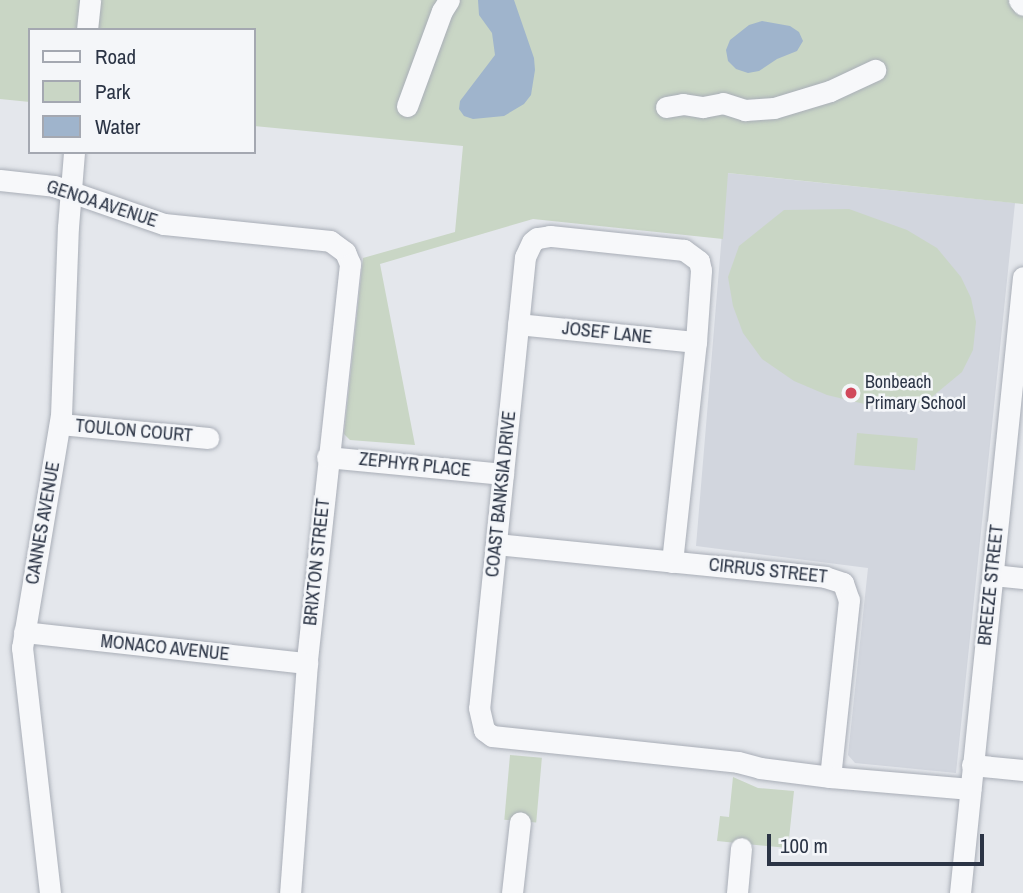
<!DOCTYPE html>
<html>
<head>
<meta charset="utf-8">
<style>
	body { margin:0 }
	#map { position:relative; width:1023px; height:893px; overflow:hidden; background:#e4e7ec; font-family:"Archivo Narrow",sans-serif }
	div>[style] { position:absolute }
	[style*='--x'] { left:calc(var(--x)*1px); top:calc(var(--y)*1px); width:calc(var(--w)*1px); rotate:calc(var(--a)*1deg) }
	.built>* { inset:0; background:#d2d6de }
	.green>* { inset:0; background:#c9d6c5; transform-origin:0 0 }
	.water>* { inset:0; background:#9fb4cc }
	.roads { filter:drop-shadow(0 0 2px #a9aeb7) drop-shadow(0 0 2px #a9aeb7) }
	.minor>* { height:21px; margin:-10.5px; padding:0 10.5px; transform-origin:10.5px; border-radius:10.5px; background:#f7f8fa }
	.dots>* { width:19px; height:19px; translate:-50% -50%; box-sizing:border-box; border:4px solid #f4f6f9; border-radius:50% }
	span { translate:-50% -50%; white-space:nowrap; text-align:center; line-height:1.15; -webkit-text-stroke:5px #f4f6f9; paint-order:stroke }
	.street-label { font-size:18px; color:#2b3445 }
	.poi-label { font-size:18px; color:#2b3445 }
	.left { translate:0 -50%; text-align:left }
	.legend { position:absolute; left:28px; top:28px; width:228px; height:126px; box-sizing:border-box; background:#f4f6f9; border:2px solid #a4a8b1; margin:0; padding:9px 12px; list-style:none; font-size:21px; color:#2b3445 }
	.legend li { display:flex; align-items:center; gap:14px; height:35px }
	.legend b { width:35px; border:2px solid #a4a8b1 }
	.scale { position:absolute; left:767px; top:834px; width:217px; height:32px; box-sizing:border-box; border:4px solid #2b3445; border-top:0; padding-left:9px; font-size:21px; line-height:24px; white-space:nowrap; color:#2b3445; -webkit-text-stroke:5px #f4f6f9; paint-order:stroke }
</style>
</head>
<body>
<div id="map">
	<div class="built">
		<i style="clip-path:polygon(727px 173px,1015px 203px,956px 773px,855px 763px,848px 755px,868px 568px,696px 546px)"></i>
	</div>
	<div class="green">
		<i style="clip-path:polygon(0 0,1023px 0,1023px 204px,728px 173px,723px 239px,533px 219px,380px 264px,415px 445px,350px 440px,344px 434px,363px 258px,455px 232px,463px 146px,254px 126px,254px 30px,30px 30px,30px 102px,0 99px)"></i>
		<i style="clip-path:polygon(849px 209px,907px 230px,937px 248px,961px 277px,971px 298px,976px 322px,973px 350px,962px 372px,927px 401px,895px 408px,877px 407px,827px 395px,794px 381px,762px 359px,743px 333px,733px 306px,728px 277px,739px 246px,784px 210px)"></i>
		<i style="left:857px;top:433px;width:61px;height:32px;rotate:5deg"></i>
		<i style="left:510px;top:755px;width:32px;height:65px;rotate:5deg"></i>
		<i style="clip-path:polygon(733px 777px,758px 788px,794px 791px,788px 848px,717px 841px,720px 816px,729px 817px)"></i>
	</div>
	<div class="water">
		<i style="clip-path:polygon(478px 0,514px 0,534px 58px,535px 70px,531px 95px,524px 104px,504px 116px,473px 119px,464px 116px,459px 109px,460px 101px,495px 55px,492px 33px,479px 15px)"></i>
		<i style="clip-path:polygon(762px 21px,790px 26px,799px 32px,803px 41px,797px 51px,777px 59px,759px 71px,748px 73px,736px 69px,728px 61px,726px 50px,730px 40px,749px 25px)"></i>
	</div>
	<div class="roads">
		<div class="minor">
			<i style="--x:1019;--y:0;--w:6;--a:51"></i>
			<i style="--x:87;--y:30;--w:30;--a:-84"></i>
			<i style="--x:407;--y:106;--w:101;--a:-69.8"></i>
			<i style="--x:442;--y:11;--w:13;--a:-58"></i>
			<i style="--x:666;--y:107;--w:17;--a:-10"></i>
			<i style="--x:683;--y:104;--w:20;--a:9"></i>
			<i style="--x:703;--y:107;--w:20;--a:-11"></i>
			<i style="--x:723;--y:103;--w:23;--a:18"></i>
			<i style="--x:745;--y:110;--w:29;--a:-4"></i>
			<i style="--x:774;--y:108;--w:59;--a:-16.9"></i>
			<i style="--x:830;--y:91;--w:50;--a:-25"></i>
			<i style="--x:0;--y:180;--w:54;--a:6.3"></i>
			<i style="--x:54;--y:186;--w:116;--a:19.1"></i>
			<i style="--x:164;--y:224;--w:167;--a:5.8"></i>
			<i style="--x:330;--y:241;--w:19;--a:36"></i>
			<i style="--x:345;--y:252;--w:13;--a:67"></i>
			<i style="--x:350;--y:264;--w:401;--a:96.2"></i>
			<i style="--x:307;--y:663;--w:231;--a:94.2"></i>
			<i style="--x:518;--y:324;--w:179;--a:5.8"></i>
			<i style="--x:60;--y:424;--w:149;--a:5.4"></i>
			<i style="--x:327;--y:457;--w:177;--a:5.5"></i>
			<i style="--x:496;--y:544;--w:331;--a:5.7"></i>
			<i style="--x:825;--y:577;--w:19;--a:18"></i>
			<i style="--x:843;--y:583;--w:18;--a:71"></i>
			<i style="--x:849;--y:600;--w:178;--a:96.1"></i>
			<i style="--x:672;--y:562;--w:221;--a:-83.8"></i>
			<i style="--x:696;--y:342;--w:72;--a:-86"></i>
			<i style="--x:701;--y:270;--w:9;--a:-103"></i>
			<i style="--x:699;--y:261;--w:19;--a:-144"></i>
			<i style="--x:684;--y:250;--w:135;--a:-174"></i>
			<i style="--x:550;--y:236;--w:13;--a:171"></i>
			<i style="--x:537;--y:238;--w:6;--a:141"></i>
			<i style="--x:532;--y:242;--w:17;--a:115"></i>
			<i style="--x:525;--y:257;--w:453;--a:95.8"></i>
			<i style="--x:479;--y:708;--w:23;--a:77"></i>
			<i style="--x:484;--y:730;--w:10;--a:37"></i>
			<i style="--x:492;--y:736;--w:247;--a:6"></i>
			<i style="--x:738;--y:762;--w:23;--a:15"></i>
			<i style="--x:760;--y:768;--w:71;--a:7.3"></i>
			<i style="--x:830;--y:777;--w:141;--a:4.9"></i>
			<i style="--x:993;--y:575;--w:30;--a:6"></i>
			<i style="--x:24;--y:632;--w:285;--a:6.3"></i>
			<i style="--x:972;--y:765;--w:51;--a:5.6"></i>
			<i style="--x:50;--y:893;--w:247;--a:-96.5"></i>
			<i style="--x:22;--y:648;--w:235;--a:-80.5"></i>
			<i style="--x:61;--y:416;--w:189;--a:-87.9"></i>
			<i style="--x:68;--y:227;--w:75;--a:-85.4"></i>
			<i style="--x:512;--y:893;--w:71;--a:-83.6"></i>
			<i style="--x:737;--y:893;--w:45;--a:-84.9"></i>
			<i style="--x:960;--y:893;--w:619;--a:-84.16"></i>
		</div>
	</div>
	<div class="dots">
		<i style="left:851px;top:393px;background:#d1495b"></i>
	</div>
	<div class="street-label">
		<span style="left:102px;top:204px;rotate:18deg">GENOA AVENUE</span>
		<span style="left:607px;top:333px;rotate:6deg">JOSEF LANE</span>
		<span style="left:134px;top:431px;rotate:5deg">TOULON COURT</span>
		<span style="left:415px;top:465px;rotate:6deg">ZEPHYR PLACE</span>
		<span style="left:501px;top:494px;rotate:-84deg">COAST BANKSIA DRIVE</span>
		<span style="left:43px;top:523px;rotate:-80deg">CANNES AVENUE</span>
		<span style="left:317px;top:562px;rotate:-84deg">BRIXTON STREET</span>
		<span style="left:768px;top:571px;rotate:6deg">CIRRUS STREET</span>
		<span style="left:991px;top:585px;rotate:-84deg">BREEZE STREET</span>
		<span style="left:165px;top:648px;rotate:6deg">MONACO AVENUE</span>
	</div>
	<div class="poi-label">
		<span class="left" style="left:865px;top:393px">Bonbeach<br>Primary School</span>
	</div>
	<ul class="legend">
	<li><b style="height:9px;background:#f7f8fa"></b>Road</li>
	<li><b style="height:19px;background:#c9d6c5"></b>Park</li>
	<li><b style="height:19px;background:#9fb4cc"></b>Water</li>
	</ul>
	<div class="scale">100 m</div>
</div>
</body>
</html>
